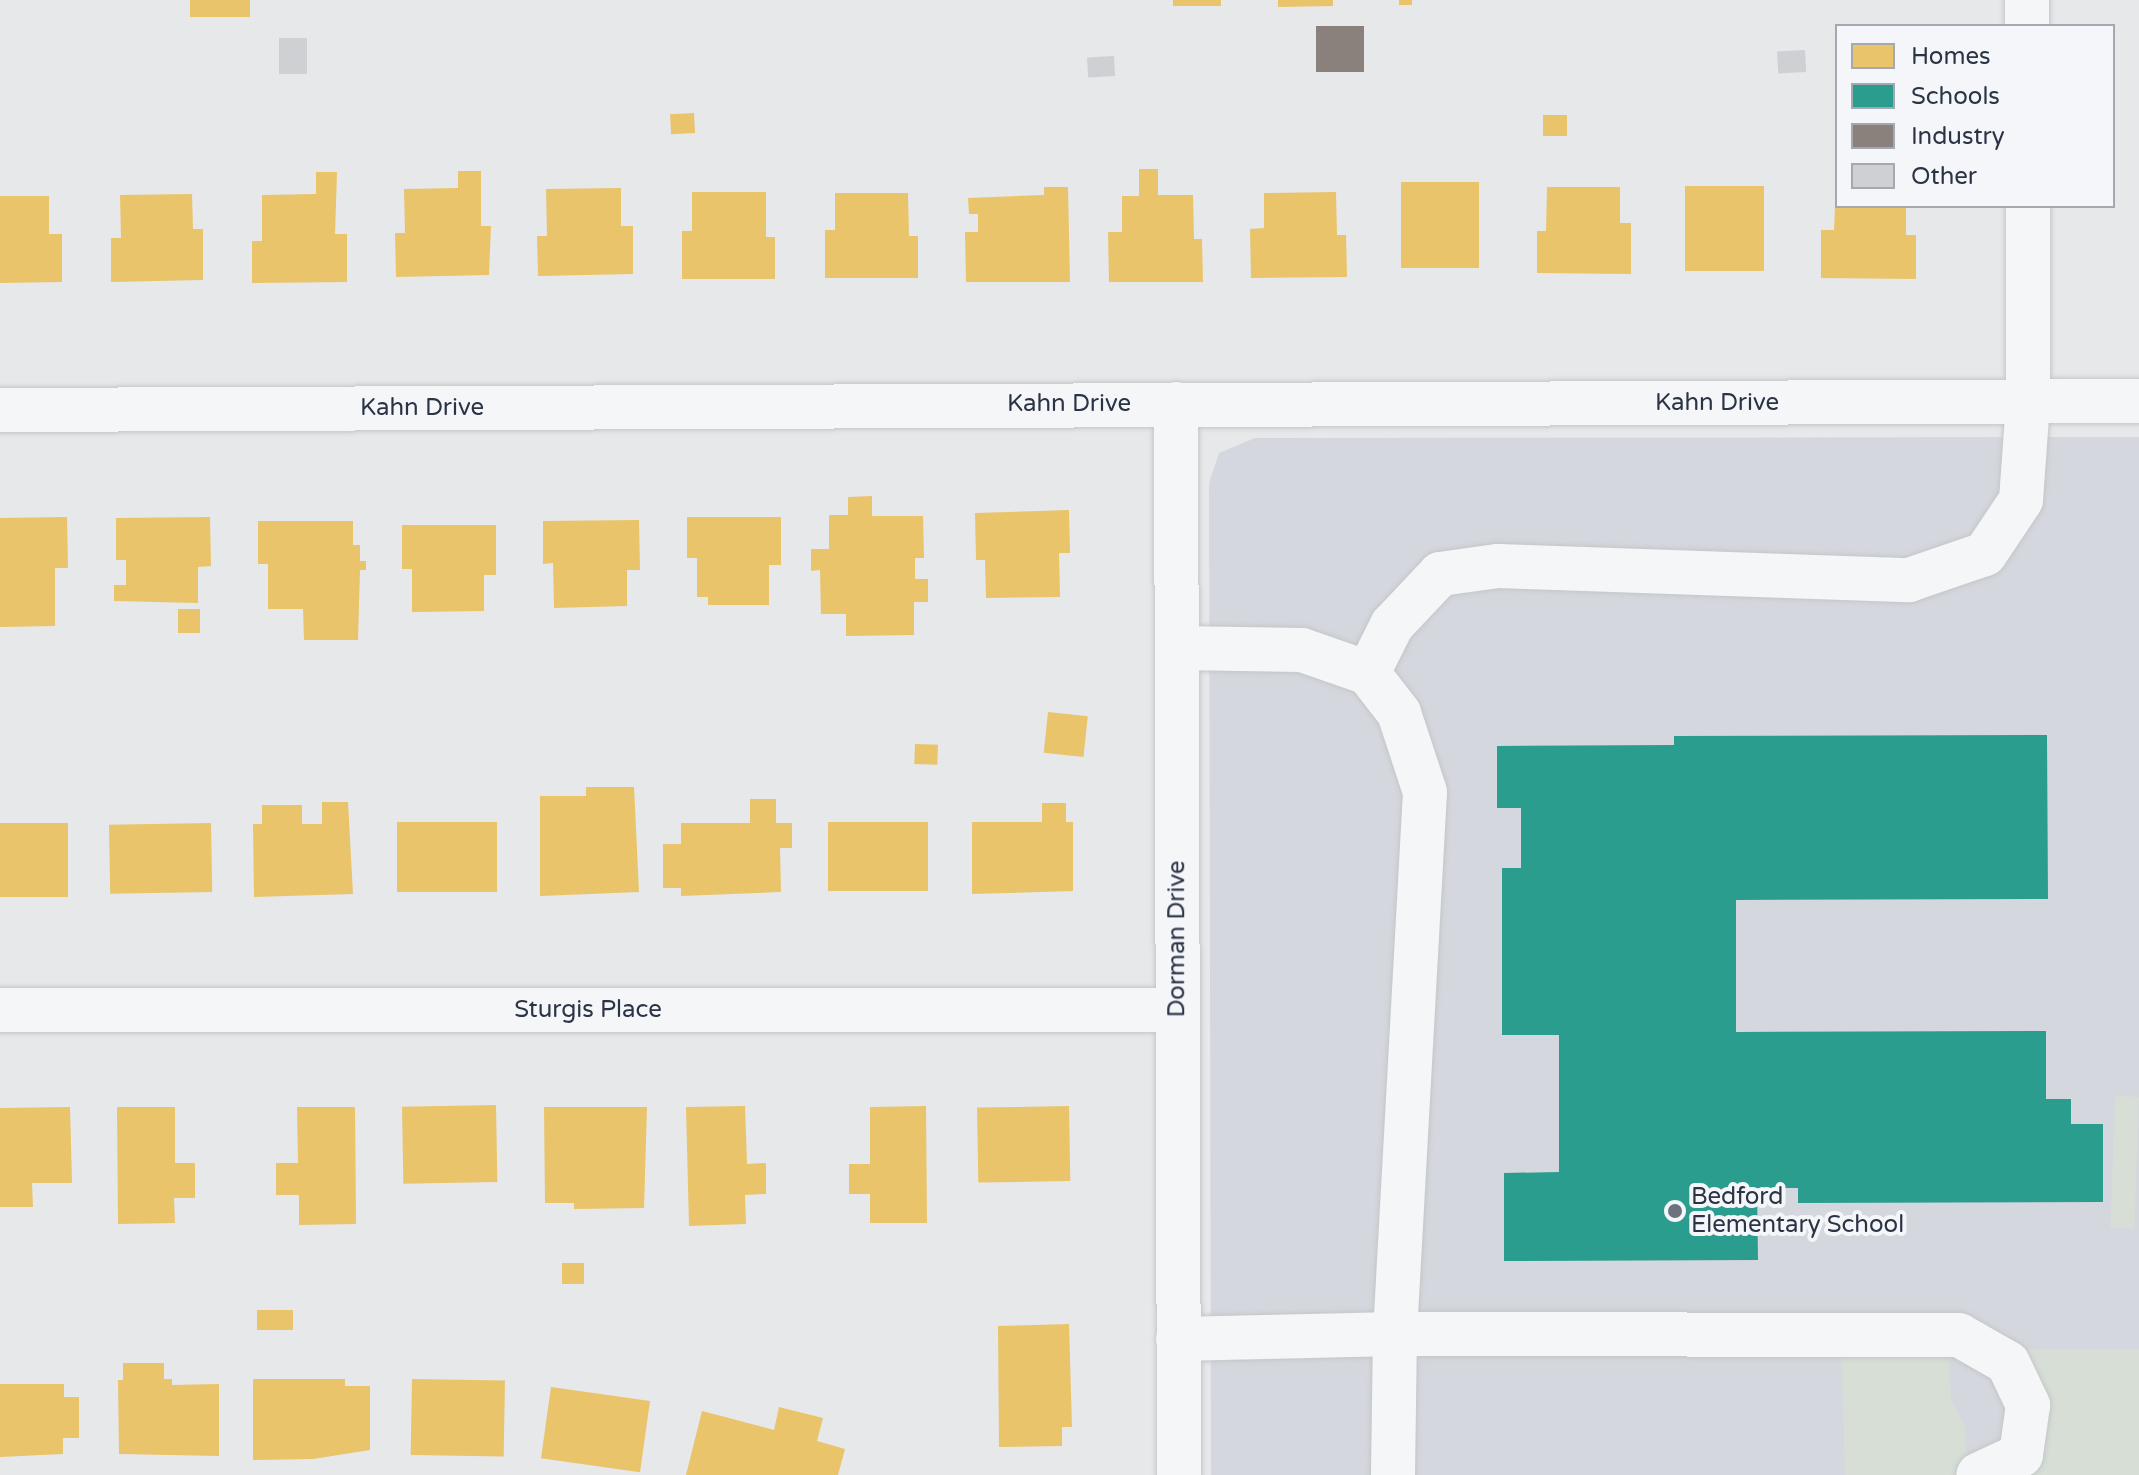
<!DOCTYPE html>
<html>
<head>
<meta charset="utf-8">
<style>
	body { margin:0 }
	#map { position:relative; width:2139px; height:1475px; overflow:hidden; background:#e6e8ea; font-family:"Varela Round",sans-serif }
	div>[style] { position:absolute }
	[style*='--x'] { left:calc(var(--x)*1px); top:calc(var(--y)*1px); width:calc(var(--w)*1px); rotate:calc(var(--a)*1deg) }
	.built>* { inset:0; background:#d4d7dd }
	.green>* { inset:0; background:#d6ded6; transform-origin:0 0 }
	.homes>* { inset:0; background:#e9c46a; transform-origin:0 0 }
	.schools>* { inset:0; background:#2a9d8f }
	.industry>* { inset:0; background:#8a817c; transform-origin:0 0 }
	.building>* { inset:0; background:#ced0d3; transform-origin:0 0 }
	.roads { filter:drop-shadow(0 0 2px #c4c6c8) drop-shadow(0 0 2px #c4c6c8) }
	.minor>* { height:44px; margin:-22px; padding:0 22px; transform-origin:22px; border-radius:22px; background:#f5f6f7 }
	.dots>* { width:22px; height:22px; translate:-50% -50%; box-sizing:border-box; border:4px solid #f4f6f9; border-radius:50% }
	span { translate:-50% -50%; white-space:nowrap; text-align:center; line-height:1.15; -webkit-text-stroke:8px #f4f6f9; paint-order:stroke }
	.street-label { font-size:24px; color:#2b3445 }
	.poi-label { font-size:24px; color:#2b3445 }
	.left { translate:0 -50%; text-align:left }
	.legend { position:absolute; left:1835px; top:24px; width:280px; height:184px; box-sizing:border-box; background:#f4f6f9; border:2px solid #a4a8b1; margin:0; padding:10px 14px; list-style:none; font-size:24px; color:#2b3445 }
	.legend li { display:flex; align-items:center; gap:16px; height:40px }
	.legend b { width:40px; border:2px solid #a4a8b1 }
</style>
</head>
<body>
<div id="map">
	<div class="built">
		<i style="clip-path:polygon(2139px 437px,2139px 1475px,1211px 1475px,1209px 483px,1219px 453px,1255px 438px)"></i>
	</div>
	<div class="green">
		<i style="left:2115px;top:1096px;width:24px;height:132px;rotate:2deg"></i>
		<i style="clip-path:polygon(1948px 1343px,1951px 1399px,1965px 1427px,1967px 1467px,1973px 1475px,1845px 1475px,1841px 1344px)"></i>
		<i style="left:2004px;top:1349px;width:135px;height:126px"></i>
	</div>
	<div class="homes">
		<i style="left:190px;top:0;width:60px;height:17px"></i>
		<i style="left:1173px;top:0;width:48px;height:6px"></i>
		<i style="clip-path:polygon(1278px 0,1333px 0,1333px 6px,1278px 7px)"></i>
		<i style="left:1399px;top:0;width:13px;height:5px"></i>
		<i style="left:694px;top:113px;width:20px;height:24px;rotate:87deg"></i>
		<i style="left:1543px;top:115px;width:24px;height:21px"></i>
		<i style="clip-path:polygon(1139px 169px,1158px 169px,1158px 195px,1193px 195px,1194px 239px,1202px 239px,1203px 282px,1109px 282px,1108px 232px,1122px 232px,1122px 196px,1139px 196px)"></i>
		<i style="clip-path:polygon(458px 171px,481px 171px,481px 226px,491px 226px,489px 275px,396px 277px,395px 233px,405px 233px,404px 189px,458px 188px)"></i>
		<i style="clip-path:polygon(316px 172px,337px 172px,335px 234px,347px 234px,347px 282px,252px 283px,252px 241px,262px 241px,262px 195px,316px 194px)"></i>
		<i style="left:1401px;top:182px;width:78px;height:86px"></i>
		<i style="left:1764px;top:186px;width:85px;height:79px;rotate:90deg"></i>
		<i style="clip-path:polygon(1044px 187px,1068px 187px,1070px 282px,966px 282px,965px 232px,978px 232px,978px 214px,969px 214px,968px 198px,1044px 195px)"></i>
		<i style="clip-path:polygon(1547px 187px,1620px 187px,1620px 223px,1631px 223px,1631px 274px,1537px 273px,1537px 231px,1546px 231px)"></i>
		<i style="clip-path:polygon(621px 188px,621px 226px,633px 226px,633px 274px,538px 276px,537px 236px,547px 236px,546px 189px)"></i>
		<i style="clip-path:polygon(692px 192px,766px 192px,766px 237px,775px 237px,775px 279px,682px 279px,682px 231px,692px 231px)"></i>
		<i style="clip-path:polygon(1336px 192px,1337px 235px,1346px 235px,1347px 277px,1251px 278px,1250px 229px,1264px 228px,1264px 193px)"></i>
		<i style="clip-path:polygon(835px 193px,908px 193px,909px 236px,918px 236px,918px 278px,825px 278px,825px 230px,835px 230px)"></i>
		<i style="clip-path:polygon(192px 194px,193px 229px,203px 229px,203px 280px,111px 282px,111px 238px,121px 238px,120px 195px)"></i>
		<i style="clip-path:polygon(0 196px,49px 196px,49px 234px,62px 234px,62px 282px,0 283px)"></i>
		<i style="clip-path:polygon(1835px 206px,1906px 206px,1906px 235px,1916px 235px,1916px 279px,1821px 278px,1821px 230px,1834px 230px)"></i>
		<i style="clip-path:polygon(872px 496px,872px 516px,923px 516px,924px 558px,915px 558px,915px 579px,928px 579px,928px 602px,914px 602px,914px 635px,846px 636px,846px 614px,821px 614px,820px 570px,811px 571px,811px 549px,829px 549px,829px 515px,848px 515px,848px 497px)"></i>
		<i style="clip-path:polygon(1069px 510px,1070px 553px,1059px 553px,1060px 597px,986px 598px,985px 560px,976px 560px,975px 513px)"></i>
		<i style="clip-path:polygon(67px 517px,68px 568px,55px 568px,55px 626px,0 627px,0 518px)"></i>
		<i style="clip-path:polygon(210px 517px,211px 566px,198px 567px,198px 603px,114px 601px,114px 585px,126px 585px,126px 560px,116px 560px,116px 518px)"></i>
		<i style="clip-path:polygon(687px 517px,781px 517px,781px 565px,769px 565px,769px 605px,708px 605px,708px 597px,697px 597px,697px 558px,687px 558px)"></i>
		<i style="clip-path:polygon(639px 520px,640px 570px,627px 570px,627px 606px,554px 608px,553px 563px,543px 564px,543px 521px)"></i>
		<i style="clip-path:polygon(258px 521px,353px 521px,353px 545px,360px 545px,360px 561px,366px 561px,366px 570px,360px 570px,358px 640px,304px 640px,303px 609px,268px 609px,268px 564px,258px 564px)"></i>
		<i style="clip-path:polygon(402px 525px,496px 525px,496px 575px,484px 575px,484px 611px,412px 612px,412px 569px,402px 569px)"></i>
		<i style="left:178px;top:609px;width:22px;height:24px"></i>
		<i style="left:1048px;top:712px;width:40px;height:41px;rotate:6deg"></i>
		<i style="left:915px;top:744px;width:23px;height:20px;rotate:2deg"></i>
		<i style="clip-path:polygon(586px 787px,634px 787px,639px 892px,540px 896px,540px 796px,586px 796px)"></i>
		<i style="clip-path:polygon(750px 799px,776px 799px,776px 823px,792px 823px,792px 848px,780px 848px,781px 892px,681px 896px,681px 888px,663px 888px,663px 844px,681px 844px,681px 823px,750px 823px)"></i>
		<i style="clip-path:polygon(322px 802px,348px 802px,353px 894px,254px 897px,253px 824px,262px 824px,262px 805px,302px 805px,302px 824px,322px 824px)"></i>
		<i style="clip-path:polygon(1042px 803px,1066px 803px,1066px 822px,1073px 822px,1073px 891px,972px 894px,972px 822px,1042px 822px)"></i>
		<i style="left:497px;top:822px;width:70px;height:100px;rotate:90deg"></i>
		<i style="left:828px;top:822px;width:100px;height:69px"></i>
		<i style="left:0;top:823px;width:68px;height:74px"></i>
		<i style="left:211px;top:823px;width:69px;height:102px;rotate:89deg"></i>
		<i style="left:496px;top:1105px;width:77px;height:94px;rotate:89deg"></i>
		<i style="clip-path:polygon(745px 1106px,747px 1164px,766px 1163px,766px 1194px,745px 1195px,746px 1224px,689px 1226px,686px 1107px)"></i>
		<i style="clip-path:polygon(926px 1106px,927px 1223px,870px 1223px,870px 1194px,849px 1194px,849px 1164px,870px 1164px,870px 1107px)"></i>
		<i style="left:1069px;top:1106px;width:75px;height:92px;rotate:89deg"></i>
		<i style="clip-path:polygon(70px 1107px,72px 1183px,32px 1183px,33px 1207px,0 1207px,0 1108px)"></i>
		<i style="clip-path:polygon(117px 1107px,175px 1107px,175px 1163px,195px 1163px,195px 1198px,174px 1198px,175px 1223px,118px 1224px)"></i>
		<i style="clip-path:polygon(297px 1107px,355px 1107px,356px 1224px,299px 1225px,299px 1195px,276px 1195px,276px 1163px,298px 1163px)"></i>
		<i style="clip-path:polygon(544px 1107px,647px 1107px,644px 1208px,574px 1209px,574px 1203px,545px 1203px)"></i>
		<i style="left:562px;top:1263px;width:22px;height:21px"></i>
		<i style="left:257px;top:1310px;width:36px;height:20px"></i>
		<i style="clip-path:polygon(1069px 1324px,1072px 1427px,1062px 1427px,1062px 1446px,999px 1447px,998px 1326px)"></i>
		<i style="clip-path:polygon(123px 1363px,164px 1363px,164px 1379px,172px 1379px,172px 1385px,219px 1384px,219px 1456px,119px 1454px,118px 1380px,123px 1380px)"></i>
		<i style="clip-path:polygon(253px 1379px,345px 1379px,345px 1386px,370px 1386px,370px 1450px,313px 1459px,253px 1460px)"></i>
		<i style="left:412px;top:1379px;width:93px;height:76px;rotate:1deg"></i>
		<i style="clip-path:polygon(0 1384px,64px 1384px,64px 1397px,79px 1397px,79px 1438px,63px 1438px,63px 1454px,0 1457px)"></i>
		<i style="left:551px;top:1387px;width:100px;height:72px;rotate:8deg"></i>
		<i style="clip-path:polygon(779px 1407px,823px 1418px,817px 1441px,845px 1449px,838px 1475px,686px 1475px,702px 1411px,774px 1430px)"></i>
	</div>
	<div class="schools">
		<i style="clip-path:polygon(2047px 735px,2048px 899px,1736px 900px,1736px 1032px,2046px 1031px,2046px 1099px,2071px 1099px,2071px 1124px,2103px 1124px,2103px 1202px,1798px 1203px,1798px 1188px,1757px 1188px,1758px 1260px,1504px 1261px,1504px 1173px,1559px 1172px,1559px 1035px,1502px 1035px,1502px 868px,1521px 868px,1521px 808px,1497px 808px,1497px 746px,1674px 745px,1674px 736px)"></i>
	</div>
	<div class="industry">
		<i style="left:1364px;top:26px;width:46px;height:48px;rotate:90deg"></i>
	</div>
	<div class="building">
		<i style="left:279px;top:38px;width:28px;height:36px"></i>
		<i style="left:1805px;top:50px;width:22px;height:28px;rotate:87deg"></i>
		<i style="left:1114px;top:56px;width:20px;height:27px;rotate:87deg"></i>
	</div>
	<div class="roads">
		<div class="minor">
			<i style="--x:2027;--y:0;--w:26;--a:90"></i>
			<i style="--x:1176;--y:404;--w:1071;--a:89.84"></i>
			<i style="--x:0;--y:410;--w:2139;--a:-0.24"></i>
			<i style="--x:1178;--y:648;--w:124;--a:0.9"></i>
			<i style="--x:1302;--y:650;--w:70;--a:19.2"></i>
			<i style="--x:1368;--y:673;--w:51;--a:52.2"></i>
			<i style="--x:1399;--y:713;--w:83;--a:71.8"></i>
			<i style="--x:1425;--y:792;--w:543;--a:93.17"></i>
			<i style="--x:1395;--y:1334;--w:217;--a:178.7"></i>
			<i style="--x:1368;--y:673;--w:54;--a:-63.4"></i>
			<i style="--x:1392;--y:625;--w:70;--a:-46.7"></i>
			<i style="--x:1440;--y:574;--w:59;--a:-7.9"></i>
			<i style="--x:1498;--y:566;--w:411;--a:2"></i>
			<i style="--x:1909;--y:580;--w:80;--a:-18.9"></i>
			<i style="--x:1985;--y:554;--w:65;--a:-56.3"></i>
			<i style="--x:2021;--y:500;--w:98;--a:-85.9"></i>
			<i style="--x:2028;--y:402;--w:196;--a:-90"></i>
			<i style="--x:0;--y:1010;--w:1176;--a:0"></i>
			<i style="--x:1393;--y:1475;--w:141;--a:-89.2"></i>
			<i style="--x:1395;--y:1334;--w:564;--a:0.1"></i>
			<i style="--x:1959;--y:1335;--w:56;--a:29.7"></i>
			<i style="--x:2008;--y:1363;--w:47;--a:64.5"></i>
			<i style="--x:2028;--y:1405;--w:50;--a:98"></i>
			<i style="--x:2021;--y:1455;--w:47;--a:155.1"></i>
		</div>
	</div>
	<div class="dots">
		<i style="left:1675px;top:1211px;background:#6c737f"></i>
	</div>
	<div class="street-label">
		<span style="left:1717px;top:403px">Kahn Drive</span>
		<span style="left:1069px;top:404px">Kahn Drive</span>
		<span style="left:422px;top:408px">Kahn Drive</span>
		<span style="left:1177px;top:939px;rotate:-90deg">Dorman Drive</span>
		<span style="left:588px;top:1010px">Sturgis Place</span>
	</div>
	<div class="poi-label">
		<span class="left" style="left:1691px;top:1211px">Bedford<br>Elementary School</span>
	</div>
	<ul class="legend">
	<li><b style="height:22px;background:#e9c46a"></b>Homes</li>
	<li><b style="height:22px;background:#2a9d8f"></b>Schools</li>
	<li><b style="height:22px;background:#8a817c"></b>Industry</li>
	<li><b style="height:22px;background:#ced0d3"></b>Other</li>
	</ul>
</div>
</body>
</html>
